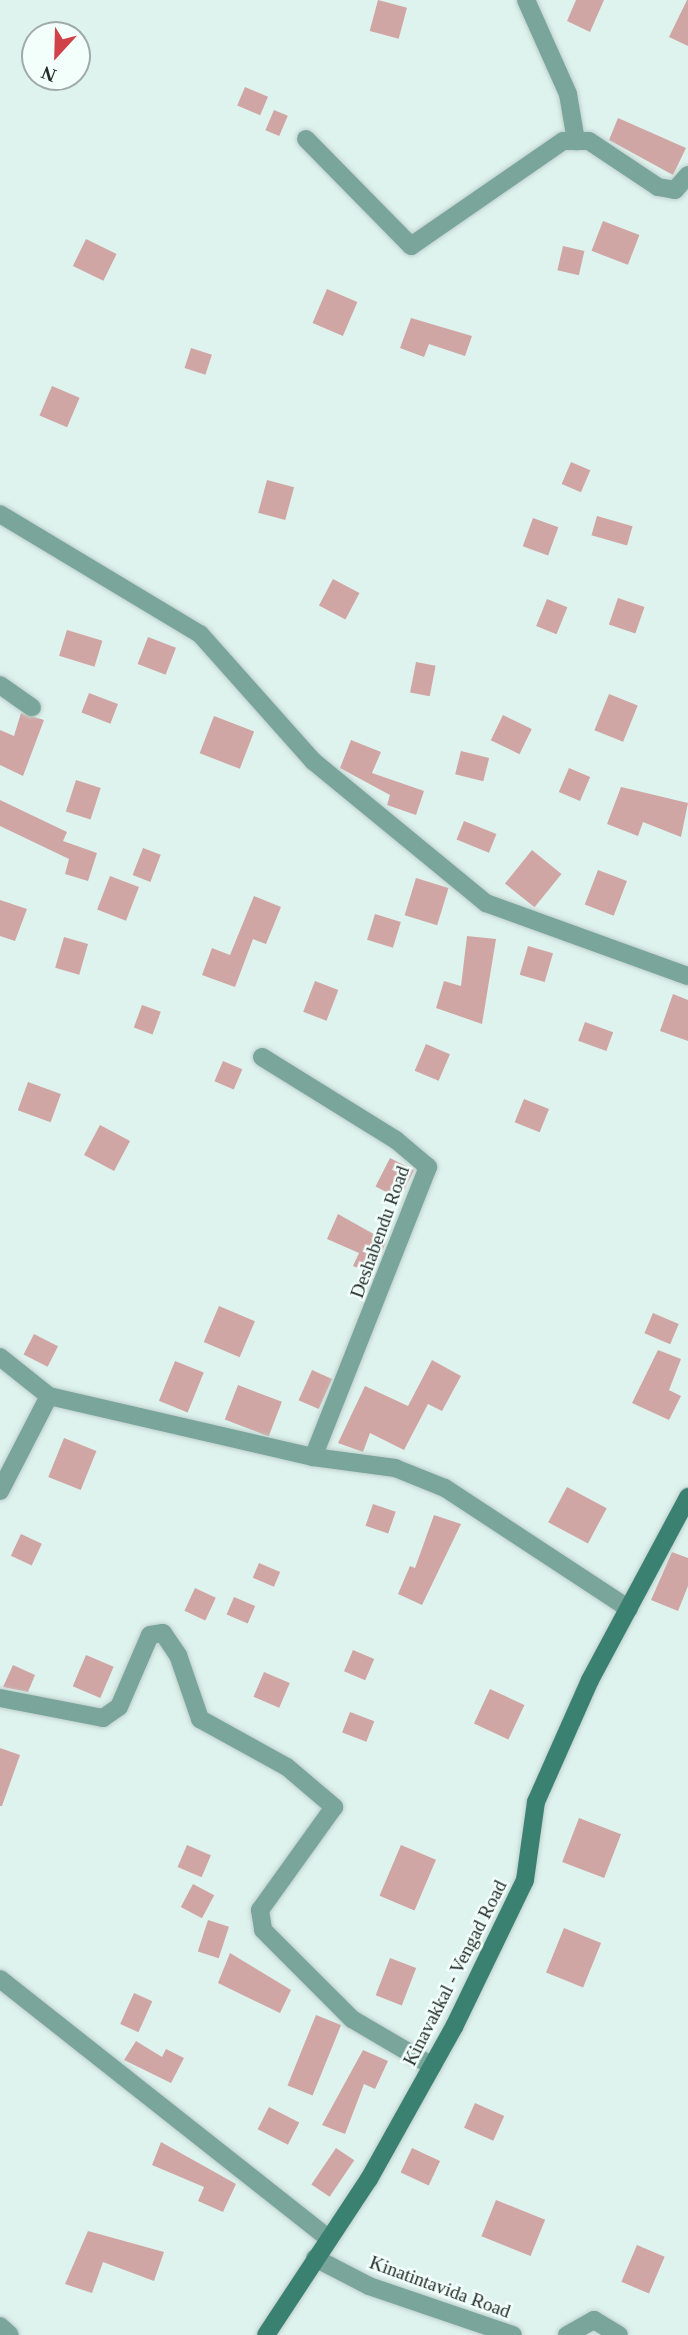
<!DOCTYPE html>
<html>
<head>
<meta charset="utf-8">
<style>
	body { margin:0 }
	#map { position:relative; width:688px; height:2335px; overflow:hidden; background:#dff3ee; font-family:"Times New Roman",serif }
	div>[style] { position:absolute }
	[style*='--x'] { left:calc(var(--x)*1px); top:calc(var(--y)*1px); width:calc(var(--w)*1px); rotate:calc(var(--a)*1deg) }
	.building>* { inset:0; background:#d0a6a4; transform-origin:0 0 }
	.roads { filter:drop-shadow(0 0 2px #becfcb) drop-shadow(0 0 2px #becfcb) }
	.minor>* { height:18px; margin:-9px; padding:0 9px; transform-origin:9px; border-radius:9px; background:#7aa59a }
	.secondary>* { height:18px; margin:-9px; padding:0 9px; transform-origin:9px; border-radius:9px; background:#3b8172 }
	span { translate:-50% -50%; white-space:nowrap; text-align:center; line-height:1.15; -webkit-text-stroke:5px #f2fffb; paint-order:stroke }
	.street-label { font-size:19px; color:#252d2b }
	.north { position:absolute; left:21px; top:21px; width:70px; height:70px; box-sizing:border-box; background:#f2fffb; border:2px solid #a0aba8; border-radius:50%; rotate:202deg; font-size:19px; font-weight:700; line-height:28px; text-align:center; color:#252d2b }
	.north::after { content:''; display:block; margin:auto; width:24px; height:32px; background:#d14149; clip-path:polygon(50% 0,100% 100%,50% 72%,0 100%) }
</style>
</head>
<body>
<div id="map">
	<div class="building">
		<i style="left:378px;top:0;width:30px;height:32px;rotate:15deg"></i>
		<i style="clip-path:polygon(576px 0,604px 0,590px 32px,567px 21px)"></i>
		<i style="clip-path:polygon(687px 0,688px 0,688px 46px,669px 37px)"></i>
		<i style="left:245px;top:87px;width:25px;height:20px;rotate:23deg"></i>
		<i style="left:274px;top:110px;width:15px;height:22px;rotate:23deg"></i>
		<i style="clip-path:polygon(618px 118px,686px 148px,673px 175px,609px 140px)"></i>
		<i style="left:603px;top:221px;width:39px;height:32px;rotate:21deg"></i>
		<i style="left:86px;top:239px;width:34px;height:30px;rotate:26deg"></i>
		<i style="left:563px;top:246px;width:22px;height:25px;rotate:13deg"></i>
		<i style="left:327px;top:289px;width:33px;height:37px;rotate:23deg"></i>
		<i style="clip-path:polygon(411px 318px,472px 336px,465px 356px,429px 344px,424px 357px,400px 348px)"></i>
		<i style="left:191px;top:348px;width:22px;height:21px;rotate:18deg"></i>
		<i style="left:52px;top:386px;width:30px;height:32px;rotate:23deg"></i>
		<i style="left:571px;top:462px;width:21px;height:24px;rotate:23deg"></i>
		<i style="left:267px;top:480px;width:28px;height:34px;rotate:15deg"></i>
		<i style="left:597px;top:516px;width:37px;height:20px;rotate:16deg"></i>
		<i style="left:533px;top:518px;width:27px;height:30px;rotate:20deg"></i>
		<i style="left:333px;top:579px;width:30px;height:30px;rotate:28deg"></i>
		<i style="left:618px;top:598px;width:28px;height:28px;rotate:19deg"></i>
		<i style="left:547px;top:599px;width:22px;height:29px;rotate:22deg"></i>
		<i style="left:67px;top:630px;width:37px;height:27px;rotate:17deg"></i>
		<i style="left:148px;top:637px;width:30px;height:29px;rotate:21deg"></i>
		<i style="left:416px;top:662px;width:20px;height:31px;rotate:11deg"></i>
		<i style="left:89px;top:693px;width:31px;height:21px;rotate:21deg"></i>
		<i style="left:609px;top:694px;width:31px;height:39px;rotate:22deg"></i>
		<i style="clip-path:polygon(21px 713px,44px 720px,23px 776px,0 765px,0 730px,14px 736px)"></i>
		<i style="left:503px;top:715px;width:32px;height:28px;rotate:26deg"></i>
		<i style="left:214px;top:716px;width:43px;height:40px;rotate:21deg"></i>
		<i style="clip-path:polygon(351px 740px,381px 752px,372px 773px,424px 791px,416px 815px,387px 805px,390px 795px,340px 768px)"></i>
		<i style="left:461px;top:751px;width:29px;height:24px;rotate:14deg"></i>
		<i style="left:569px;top:768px;width:23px;height:26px;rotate:23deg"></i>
		<i style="left:76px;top:780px;width:26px;height:33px;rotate:18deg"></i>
		<i style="clip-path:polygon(621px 787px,688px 803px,681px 837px,643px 822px,638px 836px,607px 824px)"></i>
		<i style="clip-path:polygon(0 800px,67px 832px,63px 841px,97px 853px,88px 881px,65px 874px,69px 859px,0 826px)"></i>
		<i style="left:464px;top:821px;width:35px;height:20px;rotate:22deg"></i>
		<i style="left:143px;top:848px;width:19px;height:29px;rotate:21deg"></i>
		<i style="left:532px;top:850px;width:38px;height:43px;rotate:39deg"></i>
		<i style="left:598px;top:870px;width:31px;height:37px;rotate:21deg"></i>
		<i style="left:110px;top:876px;width:31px;height:36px;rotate:21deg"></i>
		<i style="left:416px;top:878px;width:34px;height:39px;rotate:17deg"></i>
		<i style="clip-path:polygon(254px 896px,281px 907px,266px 944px,253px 939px,235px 987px,202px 975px,212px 948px,230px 955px)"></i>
		<i style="clip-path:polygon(0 900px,27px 909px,15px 941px,0 936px)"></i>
		<i style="left:375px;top:914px;width:27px;height:27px;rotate:17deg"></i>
		<i style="clip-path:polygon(467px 936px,496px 939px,482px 1024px,436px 1008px,444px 981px,461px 986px)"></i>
		<i style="left:64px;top:937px;width:25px;height:32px;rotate:16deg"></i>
		<i style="left:528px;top:946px;width:26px;height:30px;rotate:16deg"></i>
		<i style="left:315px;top:981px;width:25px;height:33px;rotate:21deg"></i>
		<i style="clip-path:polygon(673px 994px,688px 1000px,688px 1041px,660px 1031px)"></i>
		<i style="left:142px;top:1005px;width:20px;height:24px;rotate:20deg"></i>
		<i style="left:585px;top:1022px;width:30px;height:20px;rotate:20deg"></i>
		<i style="left:426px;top:1044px;width:26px;height:29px;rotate:23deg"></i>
		<i style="left:223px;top:1061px;width:21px;height:22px;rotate:23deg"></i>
		<i style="left:28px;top:1082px;width:35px;height:30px;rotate:20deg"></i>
		<i style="left:524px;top:1099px;width:27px;height:25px;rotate:22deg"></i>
		<i style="left:100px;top:1125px;width:34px;height:34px;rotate:28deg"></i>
		<i style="left:390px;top:1158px;width:27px;height:32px;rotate:27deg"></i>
		<i style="clip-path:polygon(338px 1214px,386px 1241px,373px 1274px,353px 1266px,359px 1253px,327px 1239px)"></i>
		<i style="left:219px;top:1306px;width:39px;height:39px;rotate:23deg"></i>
		<i style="left:653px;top:1313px;width:28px;height:22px;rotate:23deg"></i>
		<i style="left:34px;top:1334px;width:27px;height:23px;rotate:27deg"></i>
		<i style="clip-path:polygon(658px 1350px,681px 1359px,669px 1390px,681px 1396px,669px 1420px,632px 1403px)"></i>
		<i style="clip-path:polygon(432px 1360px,461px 1376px,442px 1411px,428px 1404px,404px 1450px,370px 1433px,363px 1452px,338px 1443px,365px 1386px,408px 1406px)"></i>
		<i style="left:175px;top:1361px;width:31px;height:43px;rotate:22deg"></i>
		<i style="left:312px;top:1370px;width:22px;height:33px;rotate:24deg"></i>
		<i style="left:238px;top:1385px;width:47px;height:37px;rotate:21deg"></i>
		<i style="left:64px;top:1438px;width:35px;height:42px;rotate:22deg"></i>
		<i style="left:567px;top:1487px;width:45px;height:40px;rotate:28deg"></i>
		<i style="left:373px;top:1504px;width:24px;height:23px;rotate:19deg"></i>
		<i style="clip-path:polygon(434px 1515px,461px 1524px,422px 1605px,398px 1594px,410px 1566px,415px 1568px)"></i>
		<i style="left:21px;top:1534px;width:23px;height:24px;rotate:25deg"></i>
		<i style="clip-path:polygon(672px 1552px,688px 1558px,688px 1586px,678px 1611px,651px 1600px)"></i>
		<i style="left:259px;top:1563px;width:23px;height:16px;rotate:23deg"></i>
		<i style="left:195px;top:1588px;width:23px;height:25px;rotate:25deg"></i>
		<i style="left:234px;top:1597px;width:23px;height:19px;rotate:23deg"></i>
		<i style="left:353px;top:1650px;width:23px;height:23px;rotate:23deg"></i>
		<i style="left:86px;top:1655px;width:30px;height:34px;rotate:23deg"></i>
		<i style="clip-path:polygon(13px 1665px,35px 1675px,28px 1692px,3px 1687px)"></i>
		<i style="left:264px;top:1672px;width:28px;height:27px;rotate:23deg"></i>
		<i style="left:490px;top:1689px;width:38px;height:38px;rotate:25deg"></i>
		<i style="left:350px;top:1712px;width:26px;height:22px;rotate:21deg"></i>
		<i style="clip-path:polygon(0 1748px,20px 1755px,2px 1806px,0 1806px)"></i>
		<i style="left:579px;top:1818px;width:45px;height:47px;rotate:21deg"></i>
		<i style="left:187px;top:1845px;width:26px;height:24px;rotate:23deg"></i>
		<i style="left:401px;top:1845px;width:38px;height:55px;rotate:23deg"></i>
		<i style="left:193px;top:1884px;width:24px;height:26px;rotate:28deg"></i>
		<i style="left:208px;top:1920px;width:22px;height:33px;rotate:18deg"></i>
		<i style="left:564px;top:1928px;width:40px;height:48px;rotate:22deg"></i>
		<i style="clip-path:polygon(230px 1953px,291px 1990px,280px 2013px,218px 1983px)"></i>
		<i style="left:390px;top:1958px;width:28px;height:40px;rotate:21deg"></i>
		<i style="left:134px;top:1993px;width:20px;height:34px;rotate:24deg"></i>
		<i style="left:316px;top:2015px;width:27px;height:76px;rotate:22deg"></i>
		<i style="clip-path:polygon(136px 2041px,162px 2057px,166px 2049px,184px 2058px,171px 2083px,124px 2060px)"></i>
		<i style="clip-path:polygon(363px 2050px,388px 2061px,375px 2089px,364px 2084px,345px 2134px,322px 2125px)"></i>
		<i style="left:475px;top:2103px;width:32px;height:27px;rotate:24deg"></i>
		<i style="left:269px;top:2107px;width:34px;height:25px;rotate:27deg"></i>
		<i style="clip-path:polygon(161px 2142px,236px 2184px,223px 2212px,198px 2201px,204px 2187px,152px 2165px)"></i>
		<i style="left:336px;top:2148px;width:22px;height:44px;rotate:34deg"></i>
		<i style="left:412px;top:2148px;width:31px;height:27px;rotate:25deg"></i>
		<i style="left:496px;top:2200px;width:53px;height:39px;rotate:22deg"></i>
		<i style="clip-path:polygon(88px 2231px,164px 2252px,154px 2281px,103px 2262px,92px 2293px,65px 2284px)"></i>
		<i style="left:637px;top:2245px;width:30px;height:40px;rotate:23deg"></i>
	</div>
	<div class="roads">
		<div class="minor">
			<i style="--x:526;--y:0;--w:103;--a:65.9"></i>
			<i style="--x:568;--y:94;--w:48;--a:80.3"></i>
			<i style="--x:306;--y:139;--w:150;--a:45.5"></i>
			<i style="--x:411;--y:246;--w:185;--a:-34.6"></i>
			<i style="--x:563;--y:141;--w:26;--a:0"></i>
			<i style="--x:589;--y:141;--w:83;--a:33.7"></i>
			<i style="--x:658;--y:187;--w:17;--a:10"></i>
			<i style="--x:675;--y:190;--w:20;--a:-49"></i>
			<i style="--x:0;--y:514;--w:233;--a:31"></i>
			<i style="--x:200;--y:634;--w:170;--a:48.3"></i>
			<i style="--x:313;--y:761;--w:224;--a:39.4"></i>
			<i style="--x:486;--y:903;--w:215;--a:19.9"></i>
			<i style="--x:0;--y:685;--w:39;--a:35"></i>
			<i style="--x:262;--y:1057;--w:158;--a:31.8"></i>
			<i style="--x:396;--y:1140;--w:42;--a:40.2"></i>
			<i style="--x:428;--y:1167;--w:312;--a:111.6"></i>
			<i style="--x:0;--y:1357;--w:63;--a:38.5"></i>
			<i style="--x:0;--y:1491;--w:107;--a:-62.7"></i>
			<i style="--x:49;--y:1396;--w:271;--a:13"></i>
			<i style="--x:313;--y:1457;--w:83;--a:7.6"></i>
			<i style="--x:395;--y:1468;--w:54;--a:21.8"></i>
			<i style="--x:445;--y:1488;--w:220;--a:33.3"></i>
			<i style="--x:0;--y:1698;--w:105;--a:11"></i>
			<i style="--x:103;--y:1718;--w:19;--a:-35"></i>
			<i style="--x:119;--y:1707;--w:78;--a:-66.7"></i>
			<i style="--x:150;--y:1635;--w:13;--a:-9"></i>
			<i style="--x:163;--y:1633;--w:27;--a:56"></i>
			<i style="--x:178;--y:1655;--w:68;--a:71"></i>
			<i style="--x:200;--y:1719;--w:99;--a:28.9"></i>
			<i style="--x:287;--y:1767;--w:62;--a:40.4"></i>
			<i style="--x:334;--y:1807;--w:127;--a:125.7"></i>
			<i style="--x:260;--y:1910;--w:20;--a:81"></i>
			<i style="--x:263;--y:1930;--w:126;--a:45"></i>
			<i style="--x:352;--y:2019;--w:93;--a:30.4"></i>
			<i style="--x:0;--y:1979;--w:418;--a:38.3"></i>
			<i style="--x:315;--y:2258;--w:61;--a:27.4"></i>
			<i style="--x:369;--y:2286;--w:152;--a:18.8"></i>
			<i style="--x:0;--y:2326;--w:13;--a:42"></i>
			<i style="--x:567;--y:2335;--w:31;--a:-29"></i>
			<i style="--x:594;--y:2320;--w:29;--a:31"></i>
		</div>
		<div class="secondary">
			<i style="--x:266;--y:2335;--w:187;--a:-56.6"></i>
			<i style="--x:369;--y:2179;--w:174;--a:-60.8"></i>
			<i style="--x:454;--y:2027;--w:163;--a:-64.2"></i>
			<i style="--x:525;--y:1880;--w:79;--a:-82"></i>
			<i style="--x:536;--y:1802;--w:133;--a:-66.1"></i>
			<i style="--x:590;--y:1680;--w:208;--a:-61.8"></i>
		</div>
	</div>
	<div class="street-label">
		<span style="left:380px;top:1232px;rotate:-70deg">Deshabendu Road</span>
		<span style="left:455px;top:1973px;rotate:-63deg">Kinavakkal - Vengad Road</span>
		<span style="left:440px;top:2287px;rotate:20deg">Kinatintavida Road</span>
	</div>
	<div class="north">N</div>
</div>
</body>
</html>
